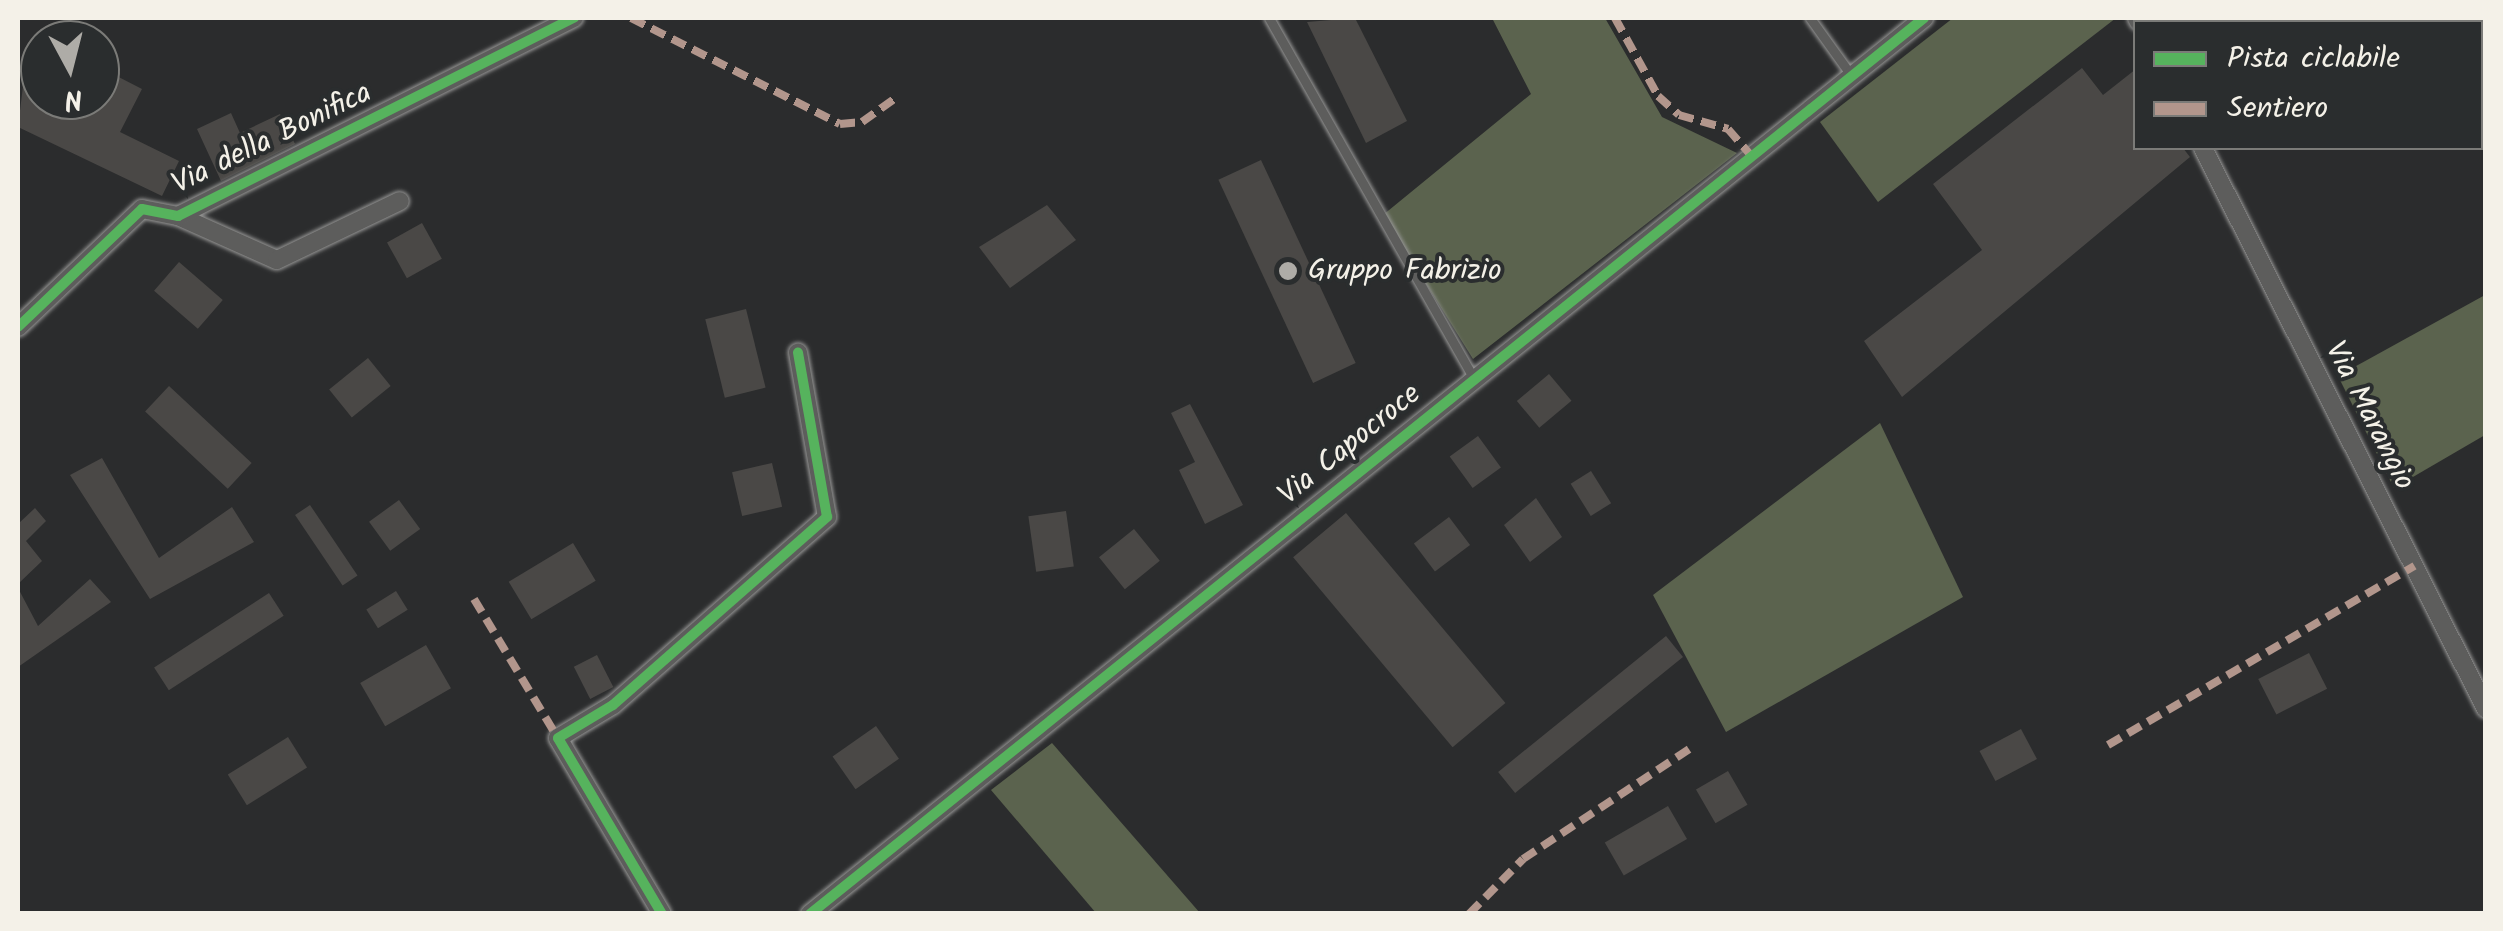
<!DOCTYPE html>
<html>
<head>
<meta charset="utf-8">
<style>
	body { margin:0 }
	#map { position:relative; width:2503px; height:931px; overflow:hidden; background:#2b2c2d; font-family:Kalam,sans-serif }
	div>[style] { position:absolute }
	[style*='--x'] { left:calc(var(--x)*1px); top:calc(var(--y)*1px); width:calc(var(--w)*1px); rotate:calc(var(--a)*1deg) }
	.green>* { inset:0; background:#5b634e }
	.building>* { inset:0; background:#4a4846; transform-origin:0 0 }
	.roads { filter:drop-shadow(0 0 2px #979796) drop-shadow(0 0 2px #979796) }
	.service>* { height:9px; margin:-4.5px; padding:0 4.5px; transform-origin:4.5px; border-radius:4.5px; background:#5d5d5c }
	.minor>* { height:18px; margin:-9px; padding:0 9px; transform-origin:9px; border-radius:9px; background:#5d5d5c }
	.quiet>* { height:8px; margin-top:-4px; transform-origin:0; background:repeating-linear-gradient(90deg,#b2968c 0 15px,transparent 0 23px) }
	.cycleway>* { height:10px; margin:-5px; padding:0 5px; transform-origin:5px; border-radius:5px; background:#56b35d }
	.dots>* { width:28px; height:28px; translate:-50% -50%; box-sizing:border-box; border:5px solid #2a2d2e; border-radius:50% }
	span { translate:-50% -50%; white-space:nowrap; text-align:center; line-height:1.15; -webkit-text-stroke:8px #2a2d2e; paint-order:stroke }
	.street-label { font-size:30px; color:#f4f1e8 }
	.poi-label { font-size:30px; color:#f4f1e8 }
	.left { translate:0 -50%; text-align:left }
	.frame { position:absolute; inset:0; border:20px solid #f4f1e8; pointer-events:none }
	.legend { position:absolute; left:2133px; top:20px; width:350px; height:130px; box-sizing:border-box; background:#2a2d2e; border:2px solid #7b7b78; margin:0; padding:12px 18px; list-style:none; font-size:30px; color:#f4f1e8 }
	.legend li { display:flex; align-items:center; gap:20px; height:50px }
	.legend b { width:50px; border:2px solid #7b7b78 }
	.north { position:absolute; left:20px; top:20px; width:100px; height:100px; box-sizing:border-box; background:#2a2d2e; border:2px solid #7b7b78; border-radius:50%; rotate:173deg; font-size:28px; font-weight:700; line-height:40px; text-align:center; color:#f4f1e8 }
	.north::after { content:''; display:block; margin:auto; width:35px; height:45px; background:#aeaca7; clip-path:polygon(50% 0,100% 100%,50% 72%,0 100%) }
</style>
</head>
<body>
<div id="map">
	<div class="green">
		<i style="clip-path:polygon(1492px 18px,1605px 18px,1662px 117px,1737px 153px,1473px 359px,1383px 215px,1531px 94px)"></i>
		<i style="clip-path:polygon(1953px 18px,2116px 18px,1878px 202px,1820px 122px)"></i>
		<i style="clip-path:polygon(2485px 295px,2485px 435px,2394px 488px,2338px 376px)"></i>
		<i style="clip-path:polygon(1880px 423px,1963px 597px,1726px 732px,1653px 595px)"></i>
		<i style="clip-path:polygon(1052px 743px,1200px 913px,1096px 913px,991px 790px)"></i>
	</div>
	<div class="building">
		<i style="clip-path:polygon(1355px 18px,1407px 121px,1366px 143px,1307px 22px)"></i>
		<i style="clip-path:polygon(2082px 68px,2103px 95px,2136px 69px,2136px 148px,2183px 148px,2190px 157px,1902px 397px,1864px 341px,1982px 250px,1933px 184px)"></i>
		<i style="clip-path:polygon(105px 70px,142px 89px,120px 132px,179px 161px,162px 196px,18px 127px,23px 86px,40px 100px,100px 100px)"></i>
		<i style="clip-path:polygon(231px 113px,240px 133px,280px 114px,295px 144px,221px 181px,197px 129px)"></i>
		<i style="left:1261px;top:160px;width:224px;height:47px;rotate:65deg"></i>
		<i style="clip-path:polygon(1047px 205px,1076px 240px,1010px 288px,979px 247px)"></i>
		<i style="left:422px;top:223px;width:41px;height:40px;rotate:61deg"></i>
		<i style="left:179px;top:262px;width:58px;height:38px;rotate:41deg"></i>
		<i style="left:746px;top:309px;width:81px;height:42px;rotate:76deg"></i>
		<i style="left:368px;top:358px;width:36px;height:50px;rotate:51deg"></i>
		<i style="left:1549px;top:374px;width:35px;height:42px;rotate:50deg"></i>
		<i style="left:169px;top:386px;width:113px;height:35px;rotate:43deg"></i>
		<i style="clip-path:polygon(1190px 404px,1243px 505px,1205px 524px,1179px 470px,1195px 462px,1171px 413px)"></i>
		<i style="left:1478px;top:436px;width:39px;height:35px;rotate:54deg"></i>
		<i style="clip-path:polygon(102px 458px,159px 558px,232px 507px,254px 542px,150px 599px,70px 475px)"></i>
		<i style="left:772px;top:463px;width:45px;height:41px;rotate:77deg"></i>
		<i style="left:1591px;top:471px;width:38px;height:24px;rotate:58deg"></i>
		<i style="clip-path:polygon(1536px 498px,1562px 537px,1530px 562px,1504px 525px)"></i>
		<i style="left:399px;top:500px;width:36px;height:37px;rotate:54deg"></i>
		<i style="left:310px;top:505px;width:85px;height:18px;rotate:56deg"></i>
		<i style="clip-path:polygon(35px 508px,46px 521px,26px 541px,42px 561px,18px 584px,18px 524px)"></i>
		<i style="left:1066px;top:511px;width:56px;height:38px;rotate:82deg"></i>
		<i style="left:1346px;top:513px;width:248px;height:69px;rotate:50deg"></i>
		<i style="left:1449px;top:517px;width:35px;height:44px;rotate:53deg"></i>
		<i style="left:1134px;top:529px;width:41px;height:45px;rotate:51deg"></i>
		<i style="left:573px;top:543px;width:44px;height:75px;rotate:59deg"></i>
		<i style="clip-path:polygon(90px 579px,111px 602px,18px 667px,18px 588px,38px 626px)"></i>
		<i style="left:396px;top:591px;width:22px;height:35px;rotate:58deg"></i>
		<i style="left:269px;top:593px;width:27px;height:137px;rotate:57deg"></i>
		<i style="left:1666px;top:636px;width:27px;height:216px;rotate:51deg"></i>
		<i style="left:426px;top:645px;width:50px;height:76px;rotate:60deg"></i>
		<i style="left:2309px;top:653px;width:40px;height:57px;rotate:63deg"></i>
		<i style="left:597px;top:655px;width:36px;height:26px;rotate:63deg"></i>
		<i style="left:876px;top:726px;width:40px;height:53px;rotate:55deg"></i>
		<i style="left:2021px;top:729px;width:34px;height:47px;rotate:62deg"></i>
		<i style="left:288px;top:737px;width:36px;height:71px;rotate:58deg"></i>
		<i style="left:1728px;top:771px;width:39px;height:37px;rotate:60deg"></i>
		<i style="left:1668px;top:806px;width:38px;height:73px;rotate:60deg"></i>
	</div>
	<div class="roads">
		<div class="service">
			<i style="--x:1269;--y:18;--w:413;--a:60.4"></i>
			<i style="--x:1810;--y:18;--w:70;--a:54.3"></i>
		</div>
		<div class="minor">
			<i style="--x:2137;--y:18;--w:4;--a:63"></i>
			<i style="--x:2203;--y:148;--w:628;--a:63.23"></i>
			<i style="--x:178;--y:216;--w:108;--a:24"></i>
			<i style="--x:277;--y:260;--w:136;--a:-25.6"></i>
			<i style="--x:18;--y:327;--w:171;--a:-43.6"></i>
			<i style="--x:142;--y:209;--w:37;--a:11"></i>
			<i style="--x:178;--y:216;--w:443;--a:-26.6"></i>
			<i style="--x:662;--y:914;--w:204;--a:-120.6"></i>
			<i style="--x:558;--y:738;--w:64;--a:-31"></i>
			<i style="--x:613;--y:705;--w:285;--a:-41.3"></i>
			<i style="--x:827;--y:517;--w:167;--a:-100"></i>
			<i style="--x:810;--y:914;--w:1430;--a:-38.81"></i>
		</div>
	</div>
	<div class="quiet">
		<i style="--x:631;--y:18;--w:234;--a:26.9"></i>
		<i style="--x:840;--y:124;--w:22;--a:-5"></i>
		<i style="--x:862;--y:122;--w:43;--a:-35.5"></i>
		<i style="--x:1615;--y:18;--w:89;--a:61.1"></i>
		<i style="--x:1658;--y:96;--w:28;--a:42"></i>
		<i style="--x:1679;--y:115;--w:51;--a:15.9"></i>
		<i style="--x:1728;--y:129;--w:35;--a:49"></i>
		<i style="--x:474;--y:599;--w:162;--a:58.9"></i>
		<i style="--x:2108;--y:745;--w:355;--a:-30.3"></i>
		<i style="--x:1469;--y:914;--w:77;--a:-45.5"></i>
		<i style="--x:1523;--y:859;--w:206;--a:-33.5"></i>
	</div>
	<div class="cycleway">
		<i style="--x:18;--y:327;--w:171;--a:-43.6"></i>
		<i style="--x:142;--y:209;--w:37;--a:11"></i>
		<i style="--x:178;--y:216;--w:443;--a:-26.6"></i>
		<i style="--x:662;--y:914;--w:204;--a:-120.6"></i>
		<i style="--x:558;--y:738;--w:64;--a:-31"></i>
		<i style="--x:613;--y:705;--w:285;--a:-41.3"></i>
		<i style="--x:827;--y:517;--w:167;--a:-100"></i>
		<i style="--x:810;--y:914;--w:1430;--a:-38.81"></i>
	</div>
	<div class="dots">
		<i style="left:1288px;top:271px;background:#aeaca7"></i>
	</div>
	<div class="street-label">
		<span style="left:272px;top:139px;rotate:-26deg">Via della Bonifica</span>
		<span style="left:2369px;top:416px;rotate:63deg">Via Marangio</span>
		<span style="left:1350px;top:445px;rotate:-39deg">Via Capocroce</span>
	</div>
	<div class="poi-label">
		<span class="left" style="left:1308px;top:271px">Gruppo Fabrizio</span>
	</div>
	<div class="frame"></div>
	<ul class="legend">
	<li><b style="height:12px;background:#56b35d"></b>Pista ciclabile</li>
	<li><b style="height:12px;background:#b2968c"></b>Sentiero</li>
	</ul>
	<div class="north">N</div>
</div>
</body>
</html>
